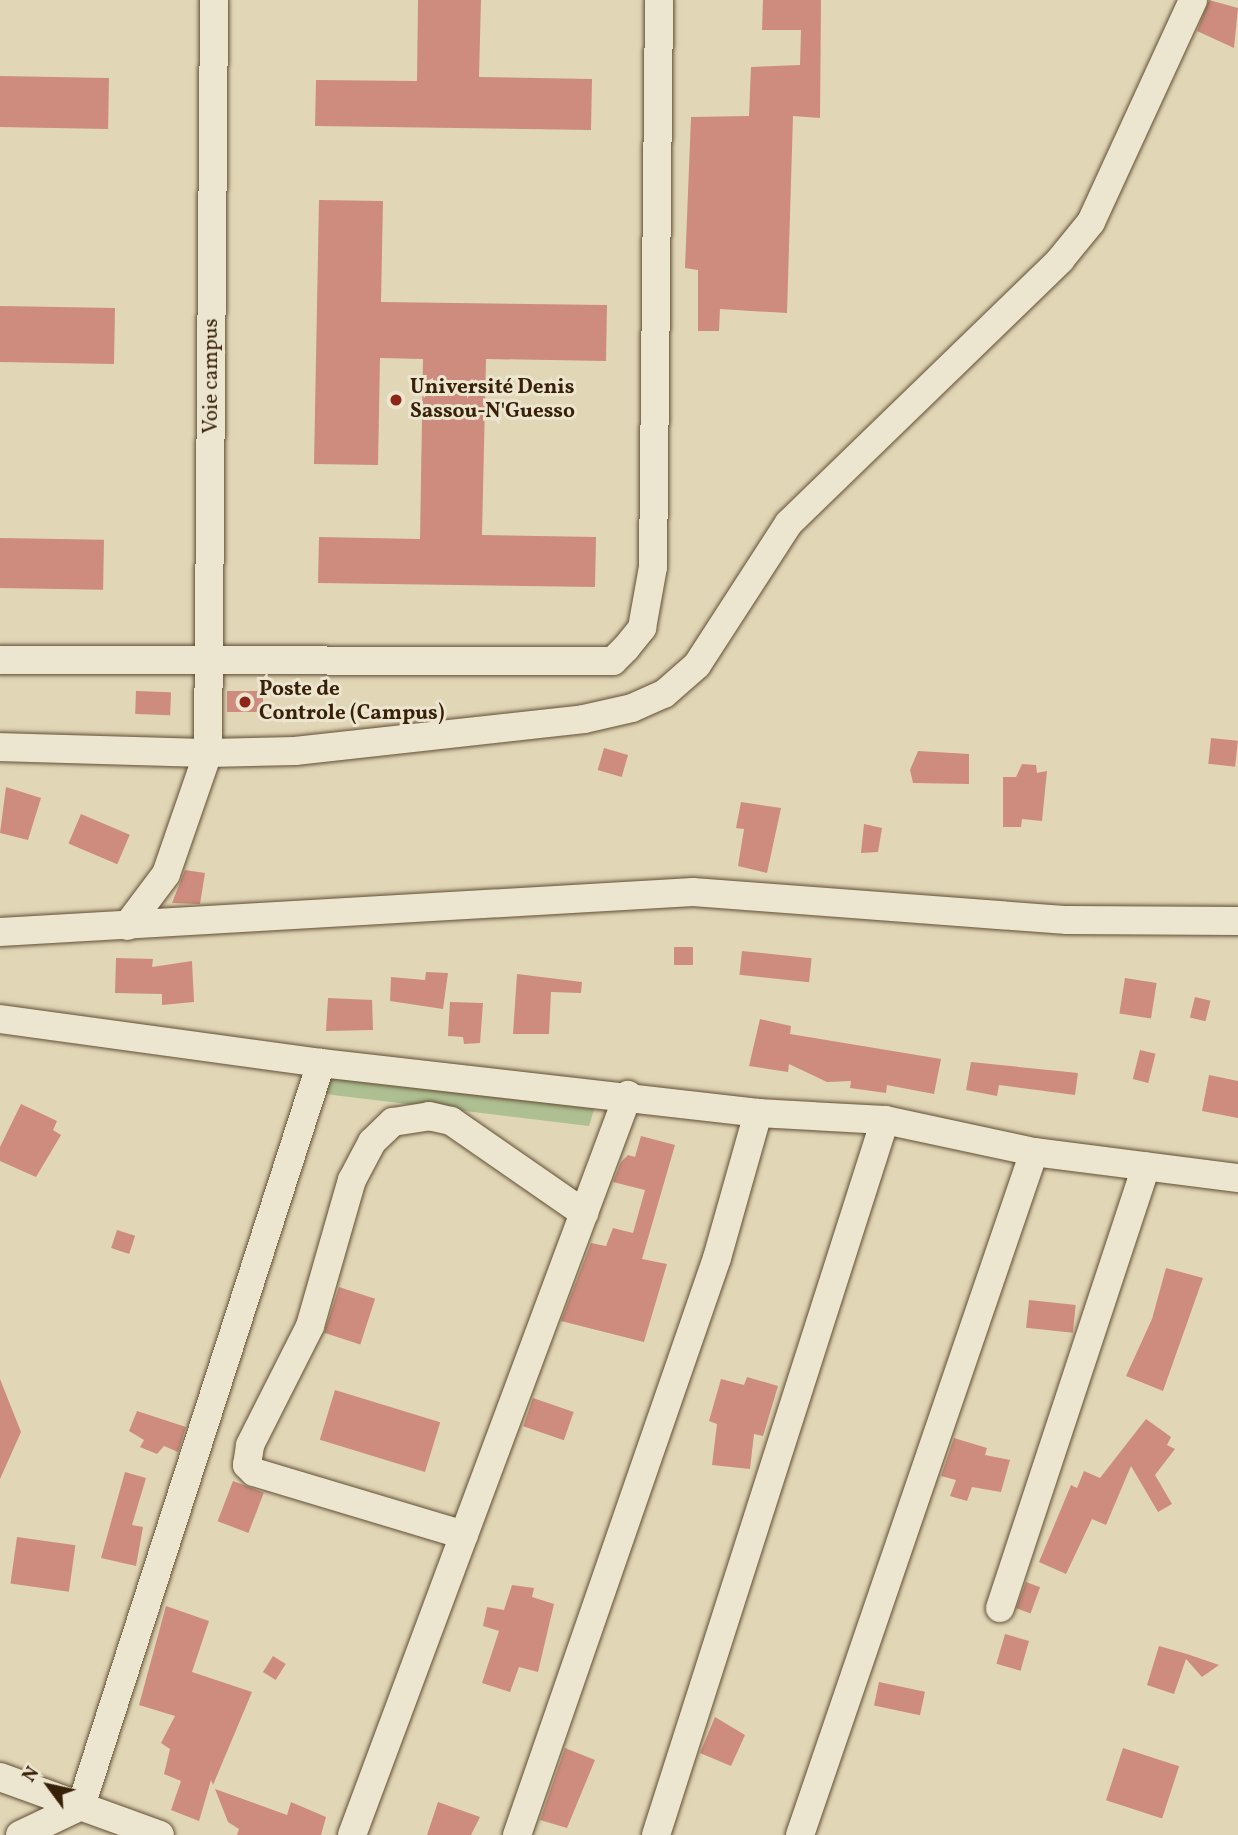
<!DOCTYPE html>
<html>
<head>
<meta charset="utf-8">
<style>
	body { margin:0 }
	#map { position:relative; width:1238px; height:1835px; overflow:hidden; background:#e1d7b7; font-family:Vollkorn,serif }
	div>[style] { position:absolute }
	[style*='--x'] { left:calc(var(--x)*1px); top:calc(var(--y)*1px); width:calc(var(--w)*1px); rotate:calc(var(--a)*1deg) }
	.green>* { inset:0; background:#aebf92 }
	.building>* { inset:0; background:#cd8c7e; transform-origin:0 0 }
	.roads { filter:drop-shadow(0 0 2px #634e34) drop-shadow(0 0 2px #634e34) }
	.minor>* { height:28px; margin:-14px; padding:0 14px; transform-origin:14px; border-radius:14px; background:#ece5d0 }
	.dots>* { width:19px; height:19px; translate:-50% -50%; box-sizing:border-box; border:4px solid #ece5d0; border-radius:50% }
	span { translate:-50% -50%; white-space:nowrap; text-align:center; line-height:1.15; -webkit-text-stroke:6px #ece5d0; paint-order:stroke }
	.street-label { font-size:21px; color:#392109 }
	.poi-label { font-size:21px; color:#392109; font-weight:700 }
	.left { translate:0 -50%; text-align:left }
	.north { position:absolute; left:14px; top:1751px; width:70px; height:70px; -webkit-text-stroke:5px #ece5d0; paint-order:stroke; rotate:303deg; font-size:19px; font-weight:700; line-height:28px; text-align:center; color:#392109 }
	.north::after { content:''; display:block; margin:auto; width:24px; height:32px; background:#392109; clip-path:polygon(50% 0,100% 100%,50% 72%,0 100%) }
</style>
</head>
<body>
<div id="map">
	<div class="green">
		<i style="clip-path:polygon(332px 1073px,597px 1100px,589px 1126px,325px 1094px)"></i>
	</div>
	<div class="building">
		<i style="clip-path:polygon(418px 0,481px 0,479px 77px,592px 79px,591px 130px,315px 126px,316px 80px,417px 81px)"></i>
		<i style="clip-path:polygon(763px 0,821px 0,820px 118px,793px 116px,787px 313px,720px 309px,719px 331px,698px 331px,698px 270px,685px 268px,691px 117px,749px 116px,751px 67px,800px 65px,801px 30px,762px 30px)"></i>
		<i style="clip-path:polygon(1209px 0,1238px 8px,1234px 48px,1197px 31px)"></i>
		<i style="left:0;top:76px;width:109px;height:51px;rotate:1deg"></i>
		<i style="clip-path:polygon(319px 200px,383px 201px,381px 302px,607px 305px,606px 361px,486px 359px,482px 535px,596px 537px,595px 587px,318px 583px,319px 537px,420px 539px,423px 359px,380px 358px,378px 465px,314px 464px)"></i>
		<i style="left:0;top:306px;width:115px;height:56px;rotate:1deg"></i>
		<i style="left:0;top:538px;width:104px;height:50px;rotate:1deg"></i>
		<i style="left:136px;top:691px;width:35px;height:23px;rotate:2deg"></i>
		<i style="left:263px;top:691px;width:21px;height:36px;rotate:90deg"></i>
		<i style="left:1211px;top:738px;width:27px;height:26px;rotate:6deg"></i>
		<i style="left:604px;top:748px;width:25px;height:23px;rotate:16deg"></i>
		<i style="clip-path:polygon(918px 751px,969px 754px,969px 784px,913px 783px,910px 770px)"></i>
		<i style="clip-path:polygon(1022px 764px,1036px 765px,1037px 773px,1047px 771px,1042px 821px,1022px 819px,1021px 827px,1003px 827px,1003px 777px,1016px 777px)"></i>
		<i style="clip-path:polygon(6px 787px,41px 798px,28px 840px,0 833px)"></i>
		<i style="clip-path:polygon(741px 802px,781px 808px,767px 873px,738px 866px,744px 829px,736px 828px)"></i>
		<i style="left:81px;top:814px;width:53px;height:32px;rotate:23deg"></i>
		<i style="clip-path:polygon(864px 824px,882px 828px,878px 852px,861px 853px)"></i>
		<i style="clip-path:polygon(185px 870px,205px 873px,200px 904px,172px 903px)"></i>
		<i style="left:674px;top:947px;width:19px;height:18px"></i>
		<i style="left:742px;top:951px;width:70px;height:24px;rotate:6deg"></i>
		<i style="clip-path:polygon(116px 958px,153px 959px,152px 967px,192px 961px,194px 1002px,162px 1005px,162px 994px,115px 993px)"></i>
		<i style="clip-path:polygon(426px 972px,448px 973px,443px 1009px,390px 1001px,391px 977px,425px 980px)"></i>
		<i style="clip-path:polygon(517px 974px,582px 982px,581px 993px,551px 992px,549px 1034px,513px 1034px)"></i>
		<i style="left:1125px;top:978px;width:32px;height:36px;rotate:9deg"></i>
		<i style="left:1195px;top:997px;width:16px;height:21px;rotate:14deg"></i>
		<i style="clip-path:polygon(328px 998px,372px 1000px,373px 1030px,326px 1031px)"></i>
		<i style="clip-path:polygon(450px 1002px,483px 1003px,480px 1043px,464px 1044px,463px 1037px,448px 1036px)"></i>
		<i style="clip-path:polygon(760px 1019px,791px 1026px,790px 1034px,941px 1059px,934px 1094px,887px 1085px,886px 1093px,850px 1088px,851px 1081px,827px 1082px,789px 1064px,788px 1072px,749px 1066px)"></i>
		<i style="left:1140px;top:1050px;width:16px;height:30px;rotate:14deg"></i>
		<i style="clip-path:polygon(971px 1062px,1078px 1073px,1075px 1095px,999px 1085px,997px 1096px,966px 1090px)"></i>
		<i style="clip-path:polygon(1209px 1075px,1238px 1081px,1238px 1118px,1202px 1111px)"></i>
		<i style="clip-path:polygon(21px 1104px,57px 1121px,53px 1130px,61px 1135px,36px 1177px,0 1161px,0 1147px)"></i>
		<i style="clip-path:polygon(641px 1136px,675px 1145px,642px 1259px,667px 1264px,644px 1342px,561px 1321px,591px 1243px,606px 1246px,613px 1228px,633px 1233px,645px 1190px,613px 1182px,621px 1162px,628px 1155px,635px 1157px)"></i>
		<i style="left:117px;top:1230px;width:19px;height:19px;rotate:18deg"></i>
		<i style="clip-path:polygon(1166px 1268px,1203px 1278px,1163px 1391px,1126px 1376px,1152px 1319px)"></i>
		<i style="left:339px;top:1287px;width:38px;height:48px;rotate:18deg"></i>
		<i style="left:1029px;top:1300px;width:47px;height:28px;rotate:6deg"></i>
		<i style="clip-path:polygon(747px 1377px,778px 1386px,763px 1436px,754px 1434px,750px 1469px,712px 1465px,717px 1424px,709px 1421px,721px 1379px,744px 1385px)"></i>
		<i style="clip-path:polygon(0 1379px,21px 1432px,0 1479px)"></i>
		<i style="left:335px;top:1390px;width:110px;height:52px;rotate:17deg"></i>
		<i style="left:533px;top:1398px;width:43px;height:30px;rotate:19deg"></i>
		<i style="clip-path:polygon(137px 1411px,186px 1427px,178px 1452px,164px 1446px,157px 1454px,140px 1447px,144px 1440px,129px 1431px)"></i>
		<i style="clip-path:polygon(1146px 1419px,1171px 1437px,1167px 1445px,1175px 1449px,1155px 1475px,1172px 1504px,1158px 1512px,1131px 1466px,1106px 1525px,1092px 1519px,1066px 1574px,1039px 1562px,1071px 1485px,1077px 1488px,1084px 1471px,1100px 1478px)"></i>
		<i style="clip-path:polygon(954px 1438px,987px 1448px,985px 1455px,1010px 1460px,1001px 1492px,972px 1487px,967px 1501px,950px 1496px,956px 1480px,941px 1476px)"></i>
		<i style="clip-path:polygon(125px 1472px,146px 1478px,132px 1525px,143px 1527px,136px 1566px,101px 1558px)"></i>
		<i style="left:233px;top:1481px;width:33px;height:43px;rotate:21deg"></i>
		<i style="left:17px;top:1537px;width:59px;height:47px;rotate:8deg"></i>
		<i style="left:1026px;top:1582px;width:15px;height:28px;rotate:20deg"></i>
		<i style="clip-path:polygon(512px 1585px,534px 1588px,532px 1597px,554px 1604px,538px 1672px,519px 1667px,510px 1692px,482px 1683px,499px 1631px,483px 1626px,487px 1607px,504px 1610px)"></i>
		<i style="clip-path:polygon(166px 1606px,209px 1621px,192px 1672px,252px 1692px,213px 1785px,211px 1780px,199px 1821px,171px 1810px,181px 1781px,164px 1774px,170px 1749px,161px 1743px,175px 1716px,139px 1705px)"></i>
		<i style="left:1005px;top:1634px;width:25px;height:31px;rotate:16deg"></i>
		<i style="clip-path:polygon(1159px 1646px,1187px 1654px,1219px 1665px,1202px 1677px,1186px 1659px,1174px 1694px,1147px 1685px)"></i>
		<i style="left:273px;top:1656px;width:15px;height:19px;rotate:32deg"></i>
		<i style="left:879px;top:1682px;width:47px;height:24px;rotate:12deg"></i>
		<i style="clip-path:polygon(715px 1717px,745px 1735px,731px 1766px,700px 1753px)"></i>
		<i style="clip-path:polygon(565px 1748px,595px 1760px,567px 1828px,540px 1820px)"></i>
		<i style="left:1123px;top:1748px;width:59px;height:55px;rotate:18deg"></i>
		<i style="clip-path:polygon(215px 1789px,287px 1815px,291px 1802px,326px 1817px,321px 1835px,237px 1835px,239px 1829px,228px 1822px)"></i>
		<i style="clip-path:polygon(438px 1802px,480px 1817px,471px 1835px,427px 1835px)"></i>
	</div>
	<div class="roads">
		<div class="minor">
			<i style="--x:0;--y:660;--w:613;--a:0.09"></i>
			<i style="--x:613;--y:661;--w:18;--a:-45"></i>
			<i style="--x:626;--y:648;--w:26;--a:-51"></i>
			<i style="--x:642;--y:628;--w:62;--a:-79.8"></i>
			<i style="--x:653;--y:567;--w:567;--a:-89.39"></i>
			<i style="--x:0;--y:747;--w:208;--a:1.7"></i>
			<i style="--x:208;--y:753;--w:753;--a:-89.54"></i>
			<i style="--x:127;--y:926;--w:65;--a:-53.1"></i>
			<i style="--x:166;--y:874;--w:128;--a:-70.9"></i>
			<i style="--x:208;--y:753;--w:87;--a:-1.3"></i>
			<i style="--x:295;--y:751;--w:291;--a:-6.3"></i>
			<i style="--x:584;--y:719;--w:49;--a:-12.9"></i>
			<i style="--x:632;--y:708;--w:35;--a:-24"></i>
			<i style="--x:664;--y:694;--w:44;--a:-41.3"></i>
			<i style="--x:697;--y:665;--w:169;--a:-57.1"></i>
			<i style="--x:789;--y:523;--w:378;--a:-44.1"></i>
			<i style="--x:1060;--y:260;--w:49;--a:-50.8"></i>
			<i style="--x:1091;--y:222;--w:244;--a:-65.3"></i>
			<i style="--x:0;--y:932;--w:694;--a:-3.3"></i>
			<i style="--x:693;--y:892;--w:375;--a:4.3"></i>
			<i style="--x:1067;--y:920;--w:171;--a:0.3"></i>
			<i style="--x:0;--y:1019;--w:324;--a:7.8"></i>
			<i style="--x:321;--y:1063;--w:440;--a:6.5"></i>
			<i style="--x:758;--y:1113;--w:127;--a:3.2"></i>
			<i style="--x:885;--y:1120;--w:152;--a:12.1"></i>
			<i style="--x:1034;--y:1152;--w:206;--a:7.3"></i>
			<i style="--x:464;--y:1535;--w:219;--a:-163.3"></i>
			<i style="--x:254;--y:1472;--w:10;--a:-135"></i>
			<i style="--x:247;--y:1465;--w:20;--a:-81"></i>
			<i style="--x:250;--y:1445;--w:133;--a:-63.2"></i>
			<i style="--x:310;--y:1326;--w:152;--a:-74"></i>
			<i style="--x:352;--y:1180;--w:43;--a:-62.2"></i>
			<i style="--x:372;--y:1142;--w:29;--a:-44"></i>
			<i style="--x:393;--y:1122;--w:36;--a:-9"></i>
			<i style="--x:429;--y:1116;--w:23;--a:13"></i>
			<i style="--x:451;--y:1121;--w:162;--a:34.7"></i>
			<i style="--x:1000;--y:1608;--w:465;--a:-71.7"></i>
			<i style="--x:0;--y:1777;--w:170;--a:19.9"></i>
			<i style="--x:20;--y:1835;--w:68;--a:-25.4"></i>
			<i style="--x:81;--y:1806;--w:781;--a:-72.1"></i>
			<i style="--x:352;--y:1835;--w:790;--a:-69.55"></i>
			<i style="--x:517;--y:1835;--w:611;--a:-70.88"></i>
			<i style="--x:717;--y:1258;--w:151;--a:-74.2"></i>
			<i style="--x:656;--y:1835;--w:751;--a:-72.24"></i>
			<i style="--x:800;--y:1835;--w:722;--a:-71.09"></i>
		</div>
	</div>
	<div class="dots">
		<i style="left:396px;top:400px;background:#8f2418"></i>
		<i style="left:245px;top:702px;background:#8f2418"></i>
	</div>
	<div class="street-label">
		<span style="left:212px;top:376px;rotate:-90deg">Voie campus</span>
	</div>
	<div class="poi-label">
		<span class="left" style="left:410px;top:400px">Université Denis<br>Sassou-N'Guesso</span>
		<span class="left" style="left:259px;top:702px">Poste de<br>Controle (Campus)</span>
	</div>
	<div class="north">N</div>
</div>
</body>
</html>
